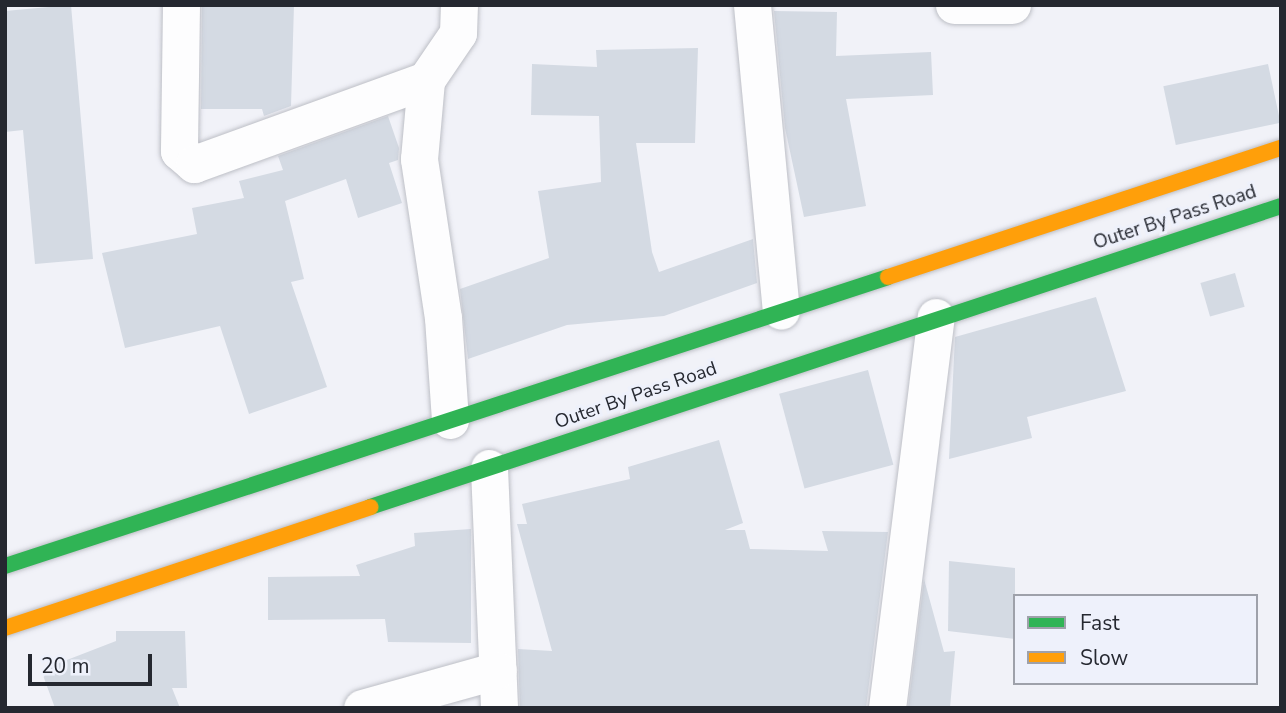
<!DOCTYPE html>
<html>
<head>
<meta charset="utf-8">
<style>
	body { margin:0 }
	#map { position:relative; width:1286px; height:713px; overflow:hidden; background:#f1f2f8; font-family:"Nunito Sans",sans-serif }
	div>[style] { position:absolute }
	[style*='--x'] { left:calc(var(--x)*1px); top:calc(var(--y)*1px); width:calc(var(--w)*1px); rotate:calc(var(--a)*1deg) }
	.building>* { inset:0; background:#d4dae3; transform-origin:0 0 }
	.roads { filter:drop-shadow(0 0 2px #bdbfc6) drop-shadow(0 0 2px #bdbfc6) }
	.street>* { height:37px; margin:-18.5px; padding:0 18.5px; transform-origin:18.5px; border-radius:18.5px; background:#fdfdfe }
	.fast>* { height:16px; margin:-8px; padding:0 8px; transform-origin:8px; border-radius:8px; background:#30b455 }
	.slow>* { height:16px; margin:-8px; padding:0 8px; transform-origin:8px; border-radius:8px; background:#ff9f0a }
	span { translate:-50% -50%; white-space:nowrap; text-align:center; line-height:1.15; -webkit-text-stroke:6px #eef1fb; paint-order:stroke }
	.street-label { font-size:19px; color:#252830 }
	.frame { position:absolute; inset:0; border:7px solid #252830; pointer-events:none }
	.legend { position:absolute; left:1013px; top:594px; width:245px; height:91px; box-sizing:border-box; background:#eef1fb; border:2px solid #9ea1aa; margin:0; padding:9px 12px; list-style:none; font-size:21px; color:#252830 }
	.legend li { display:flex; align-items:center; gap:14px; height:35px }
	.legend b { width:35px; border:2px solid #9ea1aa }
	.scale { position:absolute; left:28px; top:654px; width:124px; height:32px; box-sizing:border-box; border:4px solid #252830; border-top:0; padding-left:9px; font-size:21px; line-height:24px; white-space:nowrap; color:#252830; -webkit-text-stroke:5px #eef1fb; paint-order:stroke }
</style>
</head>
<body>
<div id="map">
	<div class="building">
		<i style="clip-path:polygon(71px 5px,93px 259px,35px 264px,23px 130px,5px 132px,5px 11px)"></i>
		<i style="clip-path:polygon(202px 5px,294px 5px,291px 106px,264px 116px,262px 109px,201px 109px)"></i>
		<i style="clip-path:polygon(774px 11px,837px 12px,836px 56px,931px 52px,933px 95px,846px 99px,866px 206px,804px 217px,785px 128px)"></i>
		<i style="clip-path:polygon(698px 48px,695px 143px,636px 143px,652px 252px,659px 272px,753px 239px,757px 283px,664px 316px,567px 325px,468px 359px,460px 289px,549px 258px,538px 191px,601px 182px,599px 116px,531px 115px,532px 64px,597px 67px,596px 50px)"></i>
		<i style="left:1268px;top:64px;width:60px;height:107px;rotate:78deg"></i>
		<i style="clip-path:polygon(388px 116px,399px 148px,398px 160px,389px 163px,402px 203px,358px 218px,346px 179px,285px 201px,304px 279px,291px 282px,327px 387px,249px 414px,220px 326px,125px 348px,102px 253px,197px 234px,192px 208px,244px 198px,239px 181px,283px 170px,278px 156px)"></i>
		<i style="left:1235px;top:273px;width:35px;height:36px;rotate:74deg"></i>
		<i style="clip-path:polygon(1096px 297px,1126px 391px,1027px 417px,1032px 438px,949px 459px,955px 337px)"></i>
		<i style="left:868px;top:370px;width:98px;height:92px;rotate:75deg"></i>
		<i style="clip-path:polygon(719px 440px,743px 523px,725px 530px,745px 530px,750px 549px,828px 551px,822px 531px,888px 532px,866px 708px,520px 708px,518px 649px,552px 651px,517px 524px,527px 524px,522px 504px,630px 479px,628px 467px)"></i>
		<i style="clip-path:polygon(471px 529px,471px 643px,388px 642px,385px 619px,268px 620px,268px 577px,360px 576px,356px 565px,415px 546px,414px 533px)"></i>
		<i style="clip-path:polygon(949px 561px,1015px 568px,1015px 639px,948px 631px)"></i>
		<i style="clip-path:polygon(924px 579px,944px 652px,955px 651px,950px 708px,908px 708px)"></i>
		<i style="clip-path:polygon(116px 631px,185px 631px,187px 688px,172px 688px,180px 708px,55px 708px,41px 670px,116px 641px)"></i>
	</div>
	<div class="roads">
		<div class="street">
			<i style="--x:181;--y:5;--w:146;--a:90.8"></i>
			<i style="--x:179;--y:151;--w:20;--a:41"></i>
			<i style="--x:194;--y:164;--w:247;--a:-19.9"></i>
			<i style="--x:752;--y:5;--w:307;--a:84.6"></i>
			<i style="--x:954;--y:5;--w:58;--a:0"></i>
			<i style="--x:450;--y:420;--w:102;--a:-93.9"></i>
			<i style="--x:443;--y:318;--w:161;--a:-98.6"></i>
			<i style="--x:419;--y:159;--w:79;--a:-84.9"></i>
			<i style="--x:426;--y:80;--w:57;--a:-55.8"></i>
			<i style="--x:458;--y:33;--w:28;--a:-88"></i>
			<i style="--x:489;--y:468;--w:240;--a:87.6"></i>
			<i style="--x:362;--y:708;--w:141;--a:-15.6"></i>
			<i style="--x:887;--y:708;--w:394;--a:-82.9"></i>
		</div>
		<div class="fast">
			<i style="--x:370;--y:507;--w:959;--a:-18.28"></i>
			<i style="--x:5;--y:566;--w:929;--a:-18.12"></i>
		</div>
		<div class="slow">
			<i style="--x:888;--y:277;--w:414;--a:-18.2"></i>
			<i style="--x:5;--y:628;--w:385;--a:-18.3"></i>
		</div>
	</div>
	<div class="street-label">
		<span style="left:1175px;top:218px;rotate:-18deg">Outer By Pass Road</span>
		<span style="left:636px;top:396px;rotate:-19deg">Outer By Pass Road</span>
	</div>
	<div class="frame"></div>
	<ul class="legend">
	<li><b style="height:9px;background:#30b455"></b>Fast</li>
	<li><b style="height:9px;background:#ff9f0a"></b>Slow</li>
	</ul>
	<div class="scale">20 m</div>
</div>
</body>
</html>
